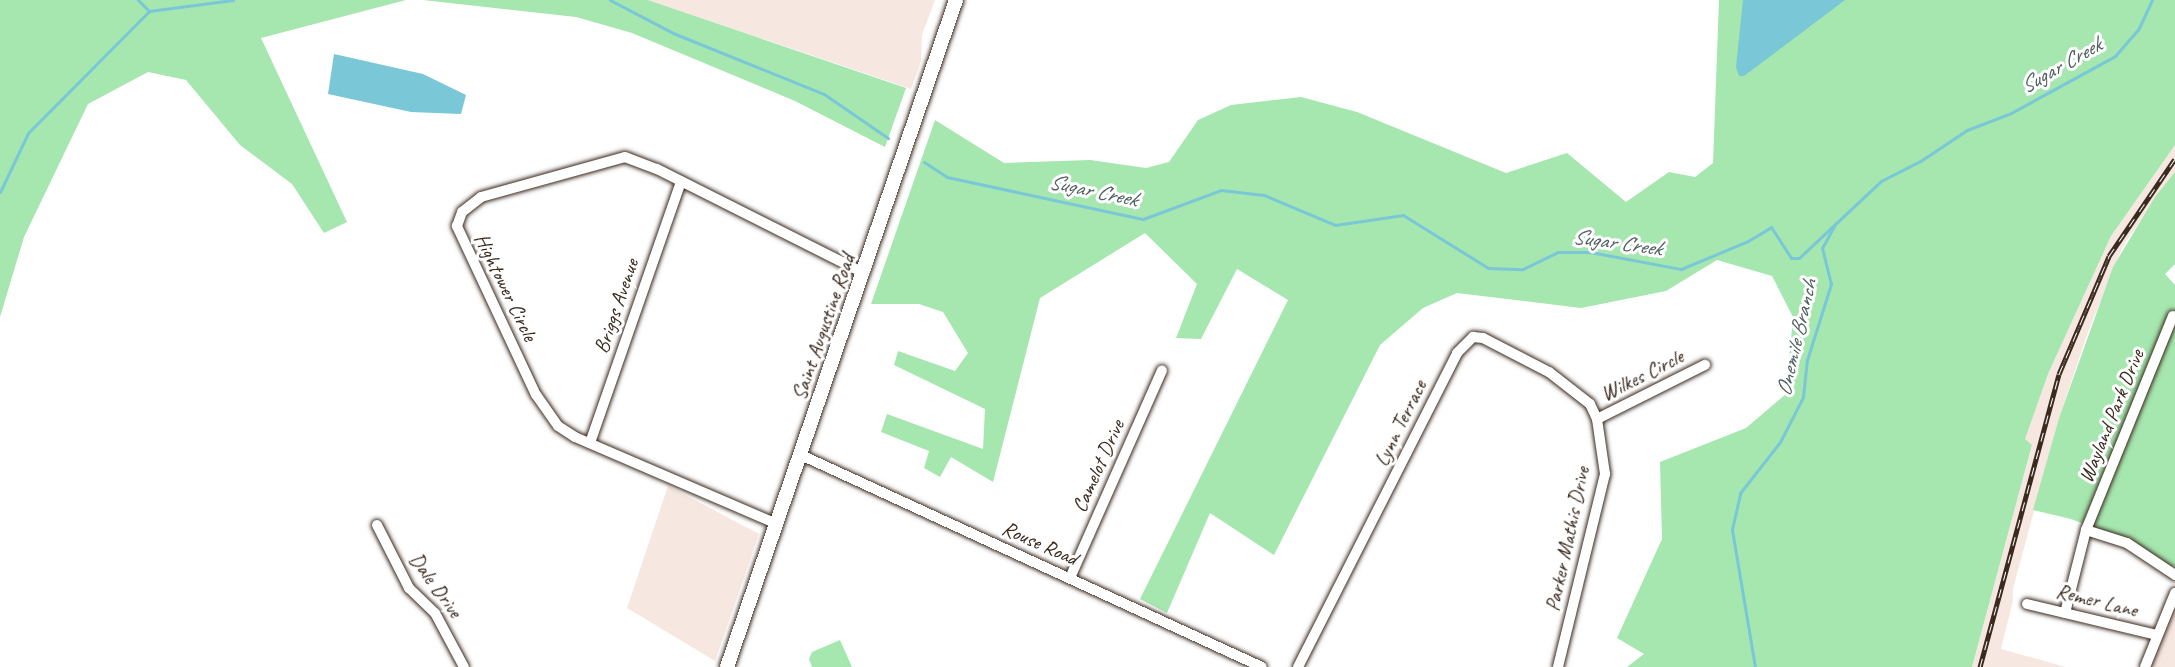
<!DOCTYPE html>
<html>
<head>
<meta charset="utf-8">
<style>
	body { margin:0 }
	#map { position:relative; width:2175px; height:667px; overflow:hidden; background:#fff; font-family:Caveat,sans-serif }
	div>[style] { position:absolute }
	[style*='--x'] { left:calc(var(--x)*1px); top:calc(var(--y)*1px); width:calc(var(--w)*1px); rotate:calc(var(--a)*1deg) }
	.built>* { inset:0; background:#f7e7e1 }
	.green>* { inset:0; background:#a6e6af }
	.water>* { inset:0; background:#79c7d7 }
	.stream>* { height:3px; margin:-1.5px; padding:0 1.5px; transform-origin:1.5px; border-radius:1.5px; background:#79c7d7 }
	.roads { filter:drop-shadow(0 0 2px #3b2a1e) drop-shadow(0 0 2px #3b2a1e) }
	.minor>* { height:10px; margin:-5px; padding:0 5px; transform-origin:5px; border-radius:5px; background:#fff }
	.major>* { height:14px; margin:-7px; padding:0 7px; transform-origin:7px; border-radius:7px; background:#fff }
	.rail>* { height:5px; margin-top:-2.5px; transform-origin:0; background:repeating-linear-gradient(90deg,#fff 0 9px,#3b2a1e 0 18px); box-sizing:border-box; border-block:2px solid #3b2a1e }
	span { translate:-50% -50%; white-space:nowrap; text-align:center; line-height:1.15; -webkit-text-stroke:6px #fff; paint-order:stroke }
	.street-label { font-size:21px; color:#3b2a1e }
	.water-label { font-size:22px; color:#51615f; font-style:italic }
</style>
</head>
<body>
<div id="map">
	<div class="built">
		<i style="clip-path:polygon(648px 0,935px 0,922px 35px,921px 61px,911px 89px)"></i>
		<i style="clip-path:polygon(2175px 145px,2175px 172px,2123px 246px,2088px 332px,2059px 418px,2013px 589px,2013px 601px,2001px 649px,2066px 667px,1972px 667px,2032px 446px,2024px 440px,2048px 374px,2111px 236px)"></i>
		<i style="clip-path:polygon(668px 486px,759px 534px,715px 661px,627px 608px)"></i>
		<i style="clip-path:polygon(2175px 606px,2175px 667px,2149px 667px)"></i>
	</div>
	<div class="green">
		<i style="clip-path:polygon(0 0,406px 0,261px 38px,347px 222px,324px 233px,292px 184px,240px 145px,186px 80px,148px 72px,88px 104px,24px 237px,0 317px)"></i>
		<i style="clip-path:polygon(423px 0,648px 0,906px 88px,885px 147px,795px 101px,632px 33px,576px 17px)"></i>
		<i style="clip-path:polygon(1719px 0,2175px 0,2175px 145px,2111px 236px,2048px 374px,2025px 439px,2032px 445px,1972px 667px,1627px 667px,1644px 654px,1617px 638px,1662px 539px,1660px 462px,1746px 428px,1786px 394px,1793px 317px,1772px 276px,1717px 260px,1666px 291px,1581px 308px,1457px 293px,1423px 308px,1380px 345px,1274px 555px,1210px 513px,1167px 613px,1140px 599px,1288px 300px,1237px 269px,1201px 339px,1176px 338px,1197px 284px,1145px 233px,1040px 298px,993px 482px,951px 457px,940px 477px,924px 468px,929px 451px,881px 432px,887px 414px,983px 449px,985px 409px,894px 365px,898px 351px,955px 371px,968px 353px,943px 312px,919px 304px,871px 304px,935px 120px,1004px 163px,1090px 160px,1146px 168px,1169px 162px,1198px 120px,1231px 105px,1301px 97px,1357px 112px,1506px 173px,1567px 153px,1626px 202px,1669px 172px,1695px 177px,1713px 163px)"></i>
		<i style="clip-path:polygon(2175px 172px,2175px 264px,2165px 274px,2175px 285px,2175px 566px,2168px 567px,2116px 536px,2071px 519px,2033px 510px,2059px 418px,2113px 267px,2155px 197px)"></i>
		<i style="clip-path:polygon(840px 640px,852px 667px,812px 667px,809px 659px,812px 652px)"></i>
	</div>
	<div class="water">
		<i style="clip-path:polygon(1743px 0,1845px 0,1744px 76px,1739px 76px,1736px 67px)"></i>
		<i style="clip-path:polygon(334px 54px,423px 74px,466px 95px,461px 114px,411px 112px,328px 94px)"></i>
	</div>
	<div class="stream">
		<i style="--x:138;--y:0;--w:16;--a:45"></i>
		<i style="--x:149;--y:11;--w:85;--a:-7.5"></i>
		<i style="--x:610;--y:0;--w:71;--a:27.6"></i>
		<i style="--x:673;--y:33;--w:163;--a:22"></i>
		<i style="--x:824;--y:94;--w:78;--a:34.5"></i>
		<i style="--x:924;--y:162;--w:27;--a:33"></i>
		<i style="--x:947;--y:177;--w:200;--a:12.1"></i>
		<i style="--x:1143;--y:219;--w:83;--a:-20.4"></i>
		<i style="--x:1221;--y:190;--w:43;--a:6.6"></i>
		<i style="--x:1264;--y:195;--w:77;--a:22.9"></i>
		<i style="--x:1335;--y:225;--w:69;--a:-8.4"></i>
		<i style="--x:1403;--y:215;--w:100;--a:31.9"></i>
		<i style="--x:1488;--y:268;--w:35;--a:2"></i>
		<i style="--x:1523;--y:269;--w:39;--a:-26"></i>
		<i style="--x:1558;--y:252;--w:32;--a:0"></i>
		<i style="--x:1590;--y:252;--w:93;--a:10.6"></i>
		<i style="--x:1681;--y:269;--w:73;--a:-22.7"></i>
		<i style="--x:1748;--y:241;--w:27;--a:-31"></i>
		<i style="--x:1771;--y:227;--w:37;--a:57"></i>
		<i style="--x:1791;--y:258;--w:8;--a:0"></i>
		<i style="--x:1799;--y:258;--w:112;--a:-43.2"></i>
		<i style="--x:1881;--y:181;--w:46;--a:-27.1"></i>
		<i style="--x:1922;--y:160;--w:54;--a:-33.7"></i>
		<i style="--x:1967;--y:130;--w:47;--a:-21.1"></i>
		<i style="--x:2011;--y:113;--w:119;--a:-28.7"></i>
		<i style="--x:2115;--y:56;--w:35;--a:-49"></i>
		<i style="--x:2138;--y:30;--w:33;--a:-65"></i>
		<i style="--x:0;--y:192;--w:65;--a:-64.6"></i>
		<i style="--x:28;--y:133;--w:172;--a:-45.2"></i>
		<i style="--x:1755;--y:667;--w:140;--a:-99.5"></i>
		<i style="--x:1732;--y:529;--w:37;--a:-77"></i>
		<i style="--x:1740;--y:493;--w:65;--a:-51.9"></i>
		<i style="--x:1780;--y:442;--w:51;--a:-62.9"></i>
		<i style="--x:1803;--y:397;--w:37;--a:-84"></i>
		<i style="--x:1807;--y:360;--w:80;--a:-72.5"></i>
		<i style="--x:1831;--y:284;--w:37;--a:-104"></i>
		<i style="--x:1822;--y:248;--w:29;--a:-61"></i>
	</div>
	<div class="roads">
		<div class="minor">
			<i style="--x:1597;--y:419;--w:121;--a:-26.6"></i>
			<i style="--x:590;--y:443;--w:277;--a:-70.8"></i>
			<i style="--x:801;--y:455;--w:507;--a:24.7"></i>
			<i style="--x:777;--y:524;--w:220;--a:-156.7"></i>
			<i style="--x:575;--y:437;--w:20;--a:-147"></i>
			<i style="--x:558;--y:426;--w:38;--a:-125"></i>
			<i style="--x:536;--y:395;--w:187;--a:-115.1"></i>
			<i style="--x:457;--y:226;--w:15;--a:-70"></i>
			<i style="--x:462;--y:212;--w:24;--a:-38"></i>
			<i style="--x:481;--y:197;--w:149;--a:-15.5"></i>
			<i style="--x:625;--y:157;--w:34;--a:21"></i>
			<i style="--x:657;--y:169;--w:232;--a:26.7"></i>
			<i style="--x:377;--y:525;--w:71;--a:63.1"></i>
			<i style="--x:409;--y:588;--w:36;--a:44"></i>
			<i style="--x:435;--y:613;--w:61;--a:61.8"></i>
			<i style="--x:2086;--y:530;--w:43;--a:17.6"></i>
			<i style="--x:2127;--y:543;--w:58;--a:33.7"></i>
			<i style="--x:1070;--y:578;--w:227;--a:-66.1"></i>
			<i style="--x:2027;--y:604;--w:134;--a:13.4"></i>
			<i style="--x:2065;--y:613;--w:86;--a:-75.8"></i>
			<i style="--x:2086;--y:530;--w:231;--a:-67.9"></i>
			<i style="--x:1298;--y:667;--w:352;--a:-63.1"></i>
			<i style="--x:1457;--y:353;--w:23;--a:-45"></i>
			<i style="--x:1473;--y:337;--w:10;--a:6"></i>
			<i style="--x:1483;--y:338;--w:74;--a:27.3"></i>
			<i style="--x:1549;--y:372;--w:52;--a:38"></i>
			<i style="--x:1590;--y:404;--w:17;--a:65"></i>
			<i style="--x:1597;--y:419;--w:56;--a:81.7"></i>
			<i style="--x:1605;--y:474;--w:199;--a:103.7"></i>
			<i style="--x:2145;--y:667;--w:80;--a:-67.9"></i>
		</div>
		<div class="major">
			<i style="--x:727;--y:667;--w:705;--a:-71.05"></i>
		</div>
	</div>
	<div class="rail">
		<i style="--x:1980;--y:667;--w:303;--a:-74.9"></i>
		<i style="--x:2059;--y:374;--w:128;--a:-67"></i>
		<i style="--x:2109;--y:256;--w:117;--a:-55.8"></i>
	</div>
	<div class="street-label">
		<span style="left:506px;top:287px;rotate:64deg">Hightower Circle</span>
		<span style="left:616px;top:306px;rotate:-71deg">Briggs Avenue</span>
		<span style="left:823px;top:327px;rotate:-71deg">Saint Augustine Road</span>
		<span style="left:1642px;top:375px;rotate:-27deg">Wilkes Circle</span>
		<span style="left:2111px;top:416px;rotate:-68deg">Wayland Park Drive</span>
		<span style="left:1400px;top:423px;rotate:-64deg">Lynn Terrace</span>
		<span style="left:1098px;top:466px;rotate:-66deg">Camelot Drive</span>
		<span style="left:1567px;top:539px;rotate:-78deg">Parker Mathis Drive</span>
		<span style="left:1040px;top:543px;rotate:24deg">Rouse Road</span>
		<span style="left:436px;top:585px;rotate:54deg">Dale Drive</span>
		<span style="left:2097px;top:600px;rotate:14deg">Remer Lane</span>
	</div>
	<div class="water-label">
		<span style="left:2061px;top:66px;rotate:-30deg">Sugar Creek</span>
		<span style="left:1093px;top:191px;rotate:12deg">Sugar Creek</span>
		<span style="left:1617px;top:243px;rotate:8deg">Sugar Creek</span>
		<span style="left:1797px;top:338px;rotate:-77deg">Onemile Branch</span>
	</div>
</div>
</body>
</html>
